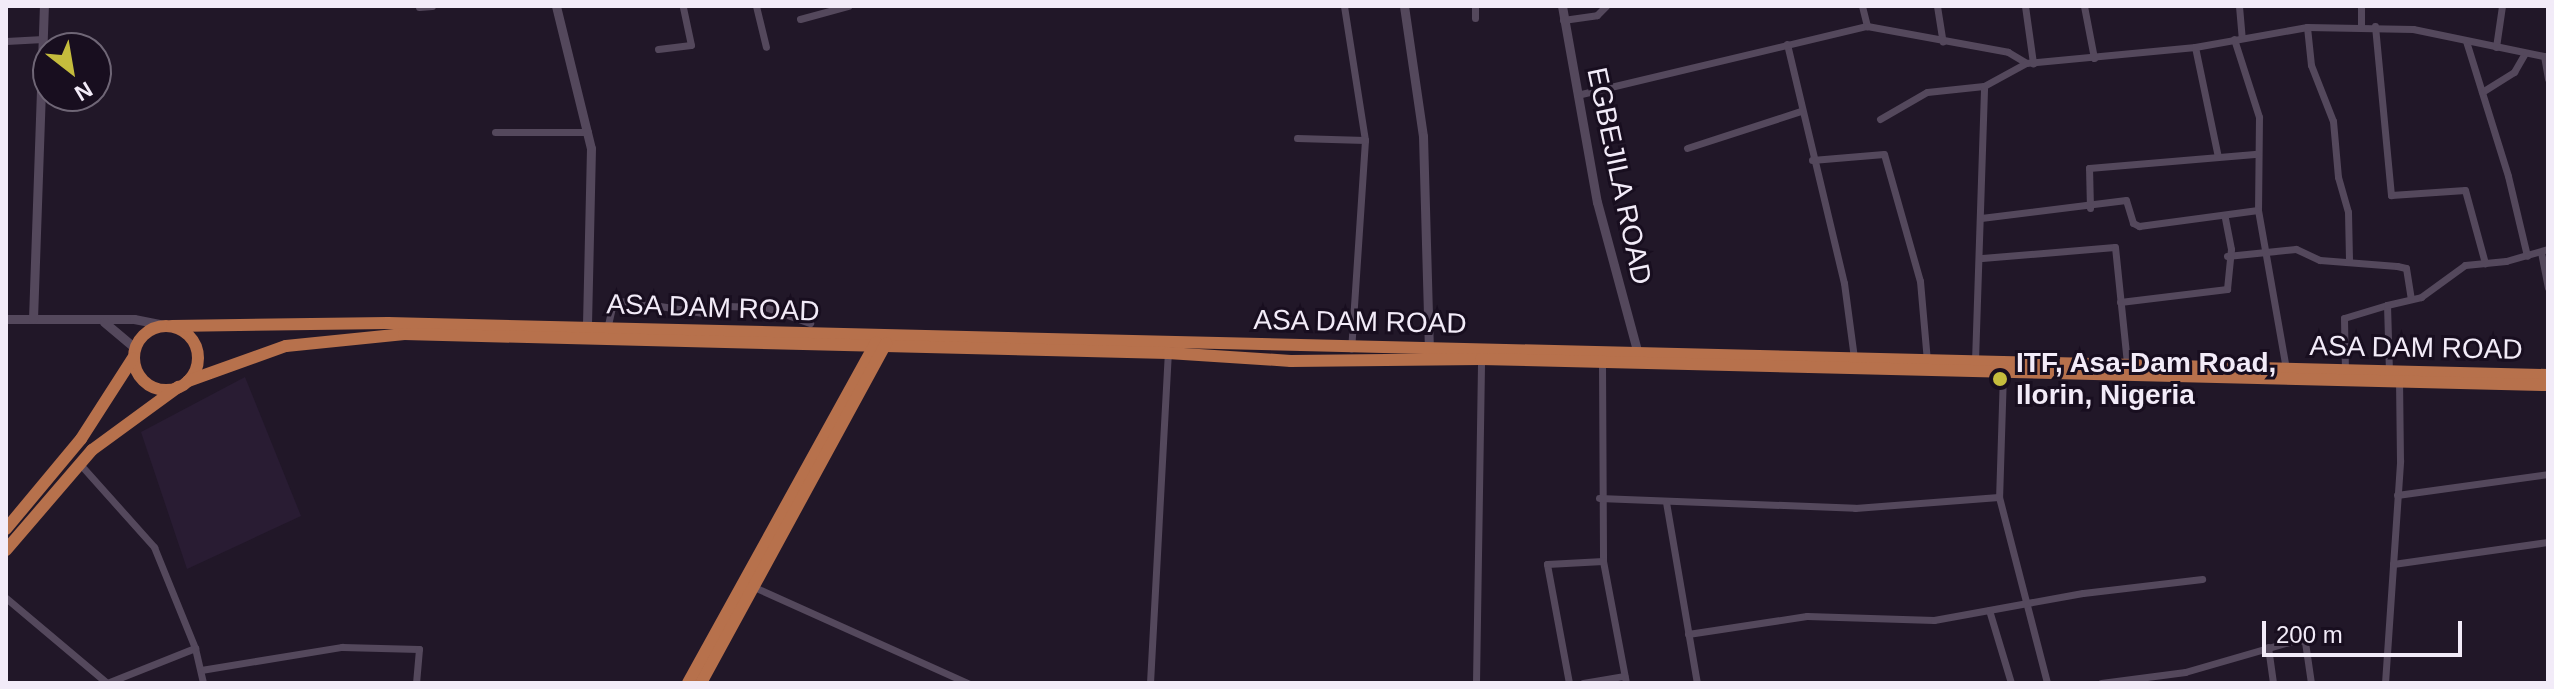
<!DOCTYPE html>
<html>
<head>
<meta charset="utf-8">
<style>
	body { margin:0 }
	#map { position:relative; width:2554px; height:689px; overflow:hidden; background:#211728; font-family:Arial,sans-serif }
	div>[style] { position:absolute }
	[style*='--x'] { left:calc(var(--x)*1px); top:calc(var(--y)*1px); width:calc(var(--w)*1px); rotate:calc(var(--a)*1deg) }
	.built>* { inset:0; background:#291c33 }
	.minor>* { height:7px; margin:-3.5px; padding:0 3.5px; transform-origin:3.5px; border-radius:3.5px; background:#54485c }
	.tertiary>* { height:9px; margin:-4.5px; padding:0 4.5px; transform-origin:4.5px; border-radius:4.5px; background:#54485c }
	.primary>* { height:12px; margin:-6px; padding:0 6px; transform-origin:6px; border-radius:6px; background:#b7714c }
	.primary>.ring { margin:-6px; padding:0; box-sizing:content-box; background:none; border:12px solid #b7714c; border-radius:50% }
	.dots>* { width:22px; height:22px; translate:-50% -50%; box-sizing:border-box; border:4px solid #180e1f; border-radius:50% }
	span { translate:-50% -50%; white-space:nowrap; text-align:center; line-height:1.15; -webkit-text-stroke:6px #180e1f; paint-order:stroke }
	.street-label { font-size:28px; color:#f2ebf8 }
	.poi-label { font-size:28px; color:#f2ebf8; font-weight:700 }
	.left { translate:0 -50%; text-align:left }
	.frame { position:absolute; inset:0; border:8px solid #f2ebf8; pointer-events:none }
	.north { position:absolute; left:32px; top:32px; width:80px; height:80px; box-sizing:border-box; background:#180e1f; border:2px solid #6f6676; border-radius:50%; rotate:149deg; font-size:22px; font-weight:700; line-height:32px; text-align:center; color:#f2ebf8 }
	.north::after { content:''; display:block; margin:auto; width:28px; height:36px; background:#c5bc3d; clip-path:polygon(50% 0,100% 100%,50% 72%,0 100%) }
	.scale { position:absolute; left:2262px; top:621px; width:200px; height:36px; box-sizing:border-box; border:4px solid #f2ebf8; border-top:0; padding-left:10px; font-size:24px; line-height:28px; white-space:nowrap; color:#f2ebf8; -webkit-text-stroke:6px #180e1f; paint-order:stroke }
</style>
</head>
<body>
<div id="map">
	<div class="built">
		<i style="clip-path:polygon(245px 377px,301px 516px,187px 569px,141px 432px)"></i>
	</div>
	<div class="minor">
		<i style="--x:756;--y:6;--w:42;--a:76.3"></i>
		<i style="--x:1344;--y:6;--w:136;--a:81.1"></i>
		<i style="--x:1365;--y:140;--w:209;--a:93.8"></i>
		<i style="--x:1475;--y:6;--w:12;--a:90"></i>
		<i style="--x:1862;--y:6;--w:21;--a:76"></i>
		<i style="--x:1937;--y:6;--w:36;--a:81"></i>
		<i style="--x:2025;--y:6;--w:58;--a:82"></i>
		<i style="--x:2084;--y:6;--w:53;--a:79.1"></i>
		<i style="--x:2239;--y:6;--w:32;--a:85"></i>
		<i style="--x:419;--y:7;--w:13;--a:-4"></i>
		<i style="--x:800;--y:19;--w:50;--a:-15.2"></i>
		<i style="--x:1563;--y:20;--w:34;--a:-8"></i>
		<i style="--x:1597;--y:15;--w:13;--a:-45"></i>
		<i style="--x:2361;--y:26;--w:20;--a:-90"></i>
		<i style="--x:2375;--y:26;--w:170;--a:84.6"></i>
		<i style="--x:2391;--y:195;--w:74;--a:-3.9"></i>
		<i style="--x:2465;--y:190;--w:76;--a:74.7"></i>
		<i style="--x:2307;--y:27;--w:38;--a:84"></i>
		<i style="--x:2311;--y:65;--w:60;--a:68.6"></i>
		<i style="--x:2333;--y:121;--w:56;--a:84.9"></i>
		<i style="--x:2338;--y:177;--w:36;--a:74"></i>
		<i style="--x:2348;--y:212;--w:48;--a:88.8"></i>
		<i style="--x:2234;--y:39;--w:82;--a:72.2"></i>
		<i style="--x:2259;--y:117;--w:93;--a:90.6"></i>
		<i style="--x:2258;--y:210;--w:161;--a:80"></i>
		<i style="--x:6;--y:41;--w:37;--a:-3"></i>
		<i style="--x:2466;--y:41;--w:141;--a:72.7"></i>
		<i style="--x:2508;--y:176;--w:82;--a:76.6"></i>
		<i style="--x:1787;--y:44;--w:246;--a:76.6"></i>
		<i style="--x:1844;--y:283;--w:76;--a:82.4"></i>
		<i style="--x:2195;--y:47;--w:112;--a:78.2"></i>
		<i style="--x:2496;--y:47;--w:41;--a:-81.7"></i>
		<i style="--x:658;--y:49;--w:33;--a:-7"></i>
		<i style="--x:691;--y:45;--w:40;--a:-102"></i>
		<i style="--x:2544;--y:56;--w:23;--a:80"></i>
		<i style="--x:2482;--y:92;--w:38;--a:-32"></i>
		<i style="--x:2514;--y:72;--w:22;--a:-60"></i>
		<i style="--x:1577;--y:95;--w:298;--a:-13.4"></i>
		<i style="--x:1867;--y:26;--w:143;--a:10.4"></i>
		<i style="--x:2008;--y:52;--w:21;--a:31"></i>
		<i style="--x:2026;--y:63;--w:170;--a:-5.4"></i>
		<i style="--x:2195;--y:47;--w:114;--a:-10.1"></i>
		<i style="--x:2307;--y:27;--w:106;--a:1.1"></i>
		<i style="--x:2413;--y:29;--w:138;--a:11.7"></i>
		<i style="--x:1880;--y:119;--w:54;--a:-29.9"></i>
		<i style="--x:1927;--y:92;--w:57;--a:-6"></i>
		<i style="--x:495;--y:132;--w:93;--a:0"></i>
		<i style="--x:1297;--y:138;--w:68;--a:1.7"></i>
		<i style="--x:1687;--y:148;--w:120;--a:-18"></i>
		<i style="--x:1812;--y:160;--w:72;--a:-4.8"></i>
		<i style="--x:1884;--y:154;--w:132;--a:74.2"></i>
		<i style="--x:1920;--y:281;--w:80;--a:85"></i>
		<i style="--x:2090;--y:208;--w:40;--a:-91.4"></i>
		<i style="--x:2089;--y:168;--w:169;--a:-4.8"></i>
		<i style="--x:1981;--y:218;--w:146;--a:-7.1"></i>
		<i style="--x:2126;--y:200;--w:24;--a:73"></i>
		<i style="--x:2133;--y:223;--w:7;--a:27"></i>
		<i style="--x:2139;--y:226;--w:120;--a:-7.7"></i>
		<i style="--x:2541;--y:252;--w:36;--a:79"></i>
		<i style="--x:2227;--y:256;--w:69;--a:-5.8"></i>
		<i style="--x:2296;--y:249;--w:26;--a:25"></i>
		<i style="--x:2320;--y:260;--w:77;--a:4.5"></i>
		<i style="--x:2397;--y:266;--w:9;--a:13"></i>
		<i style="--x:2406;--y:268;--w:31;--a:81"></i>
		<i style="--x:1982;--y:258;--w:133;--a:-4.7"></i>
		<i style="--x:2115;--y:247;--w:118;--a:84.1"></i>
		<i style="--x:2120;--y:302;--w:108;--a:-6.9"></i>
		<i style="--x:2227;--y:289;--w:40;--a:-84.3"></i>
		<i style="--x:2231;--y:249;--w:33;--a:-101"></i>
		<i style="--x:607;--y:329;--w:28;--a:-77"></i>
		<i style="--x:613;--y:302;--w:16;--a:-4"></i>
		<i style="--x:629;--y:301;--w:75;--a:9.2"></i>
		<i style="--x:703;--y:313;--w:25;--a:-16"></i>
		<i style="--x:727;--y:306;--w:38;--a:2"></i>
		<i style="--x:765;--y:307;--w:48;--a:19.6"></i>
		<i style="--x:1975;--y:361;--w:275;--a:-88.1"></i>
		<i style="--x:1984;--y:86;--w:48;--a:-28.7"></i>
		<i style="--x:1602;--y:363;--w:198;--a:89.7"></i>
		<i style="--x:1603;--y:561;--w:124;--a:79.3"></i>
		<i style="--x:2345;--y:371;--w:53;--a:-91.1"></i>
		<i style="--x:2344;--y:318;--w:45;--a:-16.8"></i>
		<i style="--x:2389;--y:372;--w:67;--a:-91.7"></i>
		<i style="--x:2387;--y:305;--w:35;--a:-13"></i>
		<i style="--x:2421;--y:297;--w:54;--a:-36"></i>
		<i style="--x:2465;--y:265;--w:41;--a:-5.6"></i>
		<i style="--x:2506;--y:261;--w:44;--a:-15.9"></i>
		<i style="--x:2003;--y:373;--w:124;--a:91.8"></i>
		<i style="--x:1999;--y:497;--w:192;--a:75.5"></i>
		<i style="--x:79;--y:463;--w:113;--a:48.2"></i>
		<i style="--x:154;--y:547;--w:109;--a:67.9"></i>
		<i style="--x:195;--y:648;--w:36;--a:77"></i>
		<i style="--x:2397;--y:495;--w:152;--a:-7.9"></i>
		<i style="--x:1599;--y:498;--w:256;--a:2.2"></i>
		<i style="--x:1855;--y:508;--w:144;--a:-4.4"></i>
		<i style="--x:1666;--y:502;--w:184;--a:80.3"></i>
		<i style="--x:2393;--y:564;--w:157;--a:-8.1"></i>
		<i style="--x:754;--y:587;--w:235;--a:24.2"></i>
		<i style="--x:6;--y:598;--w:132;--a:40.1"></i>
		<i style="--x:107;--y:683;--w:95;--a:-21.7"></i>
		<i style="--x:1989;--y:610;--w:76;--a:73.2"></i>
		<i style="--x:1688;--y:634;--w:120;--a:-8.6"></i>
		<i style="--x:1807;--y:616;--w:127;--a:1.8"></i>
		<i style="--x:1934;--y:620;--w:151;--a:-10.3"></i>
		<i style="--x:2083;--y:593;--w:120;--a:-6.7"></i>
		<i style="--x:2268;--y:647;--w:36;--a:82"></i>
		<i style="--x:201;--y:670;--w:143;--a:-9.3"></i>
		<i style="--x:342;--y:647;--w:77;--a:1.5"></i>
		<i style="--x:419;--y:649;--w:34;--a:95"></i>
		<i style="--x:1150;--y:683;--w:330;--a:-86.9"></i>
		<i style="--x:1476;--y:683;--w:324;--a:-89.1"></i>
		<i style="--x:1569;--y:683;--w:121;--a:-100.5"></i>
		<i style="--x:1547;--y:564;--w:56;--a:-3.1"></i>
		<i style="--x:1583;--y:683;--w:42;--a:-9.7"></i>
		<i style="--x:2101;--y:683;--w:85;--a:-7.5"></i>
		<i style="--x:2185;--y:672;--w:119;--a:-16.1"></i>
		<i style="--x:2299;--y:639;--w:7;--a:27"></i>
		<i style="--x:2305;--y:642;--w:41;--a:81.7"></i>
		<i style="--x:2385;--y:683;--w:223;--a:-86.1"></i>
		<i style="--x:2400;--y:461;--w:78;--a:-90.7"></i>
	</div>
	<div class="tertiary">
		<i style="--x:556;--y:6;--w:146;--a:76.2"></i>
		<i style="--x:591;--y:148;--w:181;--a:91.3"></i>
		<i style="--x:1404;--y:6;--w:131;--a:81.7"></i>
		<i style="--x:1423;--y:136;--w:211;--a:88.4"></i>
		<i style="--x:1562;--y:6;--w:199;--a:79.9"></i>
		<i style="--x:1597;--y:202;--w:157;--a:74.9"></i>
		<i style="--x:6;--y:319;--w:128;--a:0"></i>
		<i style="--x:134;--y:319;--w:32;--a:11"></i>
		<i style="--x:33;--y:319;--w:313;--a:-88"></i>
		<i style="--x:104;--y:322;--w:40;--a:40"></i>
	</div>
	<div class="primary">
		<i class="ring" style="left:134px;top:326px;width:52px;height:52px"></i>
		<i style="--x:172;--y:326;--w:216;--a:-0.8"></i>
		<i style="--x:388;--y:323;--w:2161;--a:1.38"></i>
		<i style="--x:188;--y:381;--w:104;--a:-19.7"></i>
		<i style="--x:286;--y:346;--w:119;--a:-5.8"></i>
		<i style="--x:404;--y:334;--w:764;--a:1.42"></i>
		<i style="--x:1168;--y:353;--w:123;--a:3.7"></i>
		<i style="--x:1291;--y:361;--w:190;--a:-0.6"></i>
		<i style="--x:1481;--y:359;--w:1067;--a:1.4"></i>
		<i style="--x:6;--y:529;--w:117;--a:-50.2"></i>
		<i style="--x:81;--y:439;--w:96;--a:-57.3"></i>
		<i style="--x:6;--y:550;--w:132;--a:-49.3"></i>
		<i style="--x:92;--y:450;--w:107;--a:-36.2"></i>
		<i style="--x:688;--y:683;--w:389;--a:-61.1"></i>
		<i style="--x:701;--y:683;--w:387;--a:-61.4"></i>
	</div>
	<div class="dots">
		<i style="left:2000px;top:379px;background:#c5bc3d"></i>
	</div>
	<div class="street-label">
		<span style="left:1619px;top:176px;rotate:78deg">EGBEJILA ROAD</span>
		<span style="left:713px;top:308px;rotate:2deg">ASA DAM ROAD</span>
		<span style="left:1360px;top:322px;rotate:1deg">ASA DAM ROAD</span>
		<span style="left:2416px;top:348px;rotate:1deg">ASA DAM ROAD</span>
	</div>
	<div class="poi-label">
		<span class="left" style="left:2016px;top:379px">ITF, Asa-Dam Road,<br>Ilorin, Nigeria</span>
	</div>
	<div class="frame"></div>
	<div class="north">N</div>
	<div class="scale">200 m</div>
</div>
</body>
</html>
